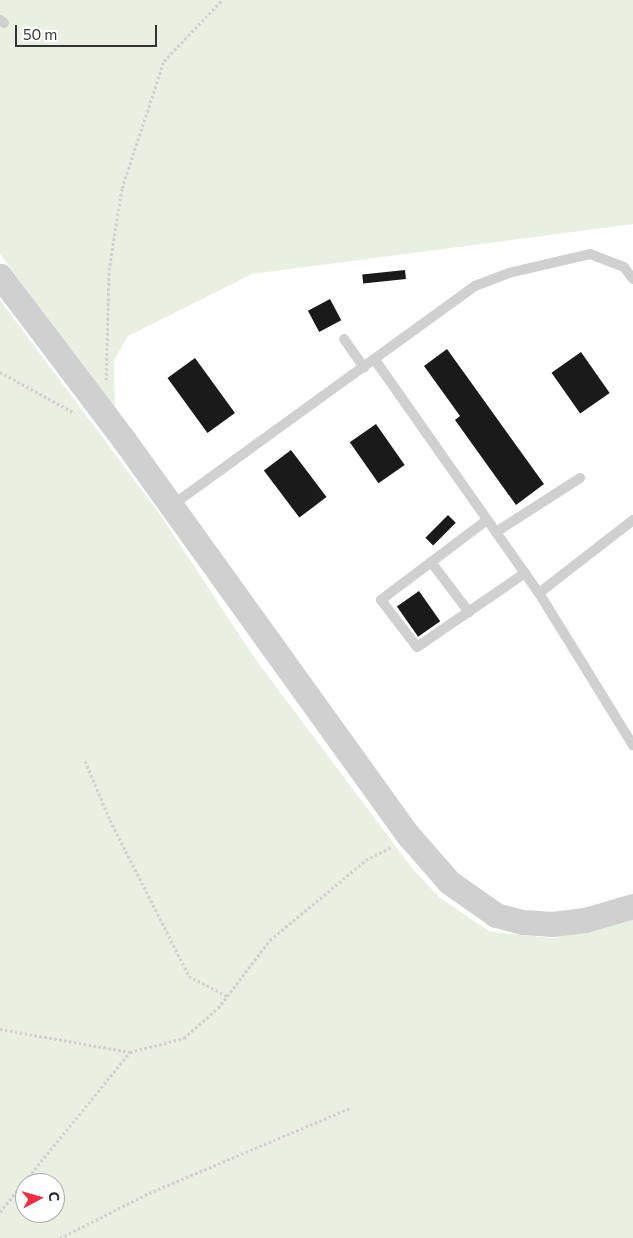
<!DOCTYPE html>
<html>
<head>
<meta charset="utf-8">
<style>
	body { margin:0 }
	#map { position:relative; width:633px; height:1238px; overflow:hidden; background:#fff; font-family:Commissioner,sans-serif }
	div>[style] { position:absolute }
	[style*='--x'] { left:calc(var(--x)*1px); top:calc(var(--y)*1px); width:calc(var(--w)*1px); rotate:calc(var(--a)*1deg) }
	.green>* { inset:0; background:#e9f0e1 }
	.building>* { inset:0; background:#1a1a1a; transform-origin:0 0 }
	.path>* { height:3px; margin-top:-1.5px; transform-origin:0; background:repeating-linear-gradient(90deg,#d0d0d0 0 2.5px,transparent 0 5px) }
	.service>* { height:10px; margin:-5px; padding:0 5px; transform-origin:5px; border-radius:5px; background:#d0d0d0 }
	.tertiary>* { height:25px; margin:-12.5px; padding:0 12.5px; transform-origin:12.5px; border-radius:12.5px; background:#d0d0d0 }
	span { translate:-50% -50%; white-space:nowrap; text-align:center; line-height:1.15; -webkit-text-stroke:5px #fff; paint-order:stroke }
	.north { position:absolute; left:15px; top:1173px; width:50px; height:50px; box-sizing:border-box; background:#fff; border:1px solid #adadad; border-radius:50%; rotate:84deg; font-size:14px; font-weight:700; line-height:20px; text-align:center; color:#333 }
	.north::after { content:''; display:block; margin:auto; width:18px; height:22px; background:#f12d3f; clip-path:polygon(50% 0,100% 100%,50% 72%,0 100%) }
	.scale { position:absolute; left:15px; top:25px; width:142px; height:22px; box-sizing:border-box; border:2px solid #333; border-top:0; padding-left:6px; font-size:15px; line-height:18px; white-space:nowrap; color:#333; -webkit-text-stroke:4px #fff; paint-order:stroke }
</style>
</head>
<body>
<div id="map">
	<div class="green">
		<i style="clip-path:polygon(0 0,633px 0,633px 224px,252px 274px,128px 336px,114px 360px,115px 411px,0 254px)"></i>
		<i style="clip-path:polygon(evenodd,0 300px,159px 513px,256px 660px,412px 868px,440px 898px,489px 931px,520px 935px,554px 938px,633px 919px,633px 1238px,0 1238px,0 300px,25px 1183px,55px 1183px,55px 1213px,25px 1213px,25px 1183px)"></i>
	</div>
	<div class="building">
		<i style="left:405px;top:270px;width:9px;height:43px;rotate:84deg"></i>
		<i style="left:330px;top:299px;width:24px;height:25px;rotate:62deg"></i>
		<i style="clip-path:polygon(447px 349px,544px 484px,516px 505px,455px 420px,460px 416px,424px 366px)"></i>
		<i style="left:581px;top:352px;width:50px;height:36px;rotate:55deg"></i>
		<i style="left:195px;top:358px;width:68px;height:34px;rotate:54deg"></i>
		<i style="left:376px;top:424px;width:50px;height:32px;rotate:55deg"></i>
		<i style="left:291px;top:450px;width:59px;height:34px;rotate:53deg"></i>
		<i style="left:448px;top:515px;width:11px;height:32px;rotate:45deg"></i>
		<i style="left:419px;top:591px;width:37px;height:27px;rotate:55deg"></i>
	</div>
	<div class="path">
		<i style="--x:0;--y:372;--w:85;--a:28.7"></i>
		<i style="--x:106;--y:380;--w:110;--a:-88.4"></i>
		<i style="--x:109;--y:270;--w:83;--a:-81"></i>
		<i style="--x:122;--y:188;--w:134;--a:-71.7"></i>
		<i style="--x:164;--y:61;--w:84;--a:-46.4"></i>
		<i style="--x:85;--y:761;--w:64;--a:67"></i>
		<i style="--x:110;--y:820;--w:175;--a:63.1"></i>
		<i style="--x:189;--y:976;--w:43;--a:27.8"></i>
		<i style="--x:0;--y:1029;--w:132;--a:10"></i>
		<i style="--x:130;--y:1052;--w:56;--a:-14.5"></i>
		<i style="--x:184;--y:1038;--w:45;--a:-41.4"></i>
		<i style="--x:218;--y:1008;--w:86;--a:-52.6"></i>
		<i style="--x:270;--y:940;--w:125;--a:-39.8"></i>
		<i style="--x:366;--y:860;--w:28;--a:-27"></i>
		<i style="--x:0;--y:1212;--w:206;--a:-50.9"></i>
		<i style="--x:60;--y:1238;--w:100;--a:-26.8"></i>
		<i style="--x:149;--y:1193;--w:218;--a:-22.9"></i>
	</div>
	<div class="service">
		<i style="--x:0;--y:20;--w:5;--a:37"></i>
		<i style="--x:344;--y:339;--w:35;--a:55"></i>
		<i style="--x:375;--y:360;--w:285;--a:54.9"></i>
		<i style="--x:539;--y:593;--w:179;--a:58.3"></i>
		<i style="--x:171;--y:506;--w:375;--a:-35.9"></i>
		<i style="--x:475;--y:286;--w:36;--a:-21"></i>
		<i style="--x:509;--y:273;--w:83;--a:-13.2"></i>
		<i style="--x:590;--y:254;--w:36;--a:21"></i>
		<i style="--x:624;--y:267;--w:15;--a:53"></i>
		<i style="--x:487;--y:520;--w:133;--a:143"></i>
		<i style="--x:381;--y:600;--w:59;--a:52.5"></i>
		<i style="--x:417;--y:647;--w:131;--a:-34.4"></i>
		<i style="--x:496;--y:532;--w:100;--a:-32.7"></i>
		<i style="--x:431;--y:562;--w:63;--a:52.8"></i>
		<i style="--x:539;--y:593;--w:119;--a:-37.8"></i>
	</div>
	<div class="tertiary">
		<i style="--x:0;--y:276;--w:206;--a:52.9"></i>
		<i style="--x:124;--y:440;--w:488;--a:54.3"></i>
		<i style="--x:409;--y:836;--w:61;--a:49"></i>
		<i style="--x:449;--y:882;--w:57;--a:35.1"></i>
		<i style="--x:496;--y:915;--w:28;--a:15"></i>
		<i style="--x:523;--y:922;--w:29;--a:4"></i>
		<i style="--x:552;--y:924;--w:33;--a:-7"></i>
		<i style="--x:585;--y:920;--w:50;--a:-16.3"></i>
	</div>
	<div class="north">С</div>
	<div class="scale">50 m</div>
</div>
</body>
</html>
